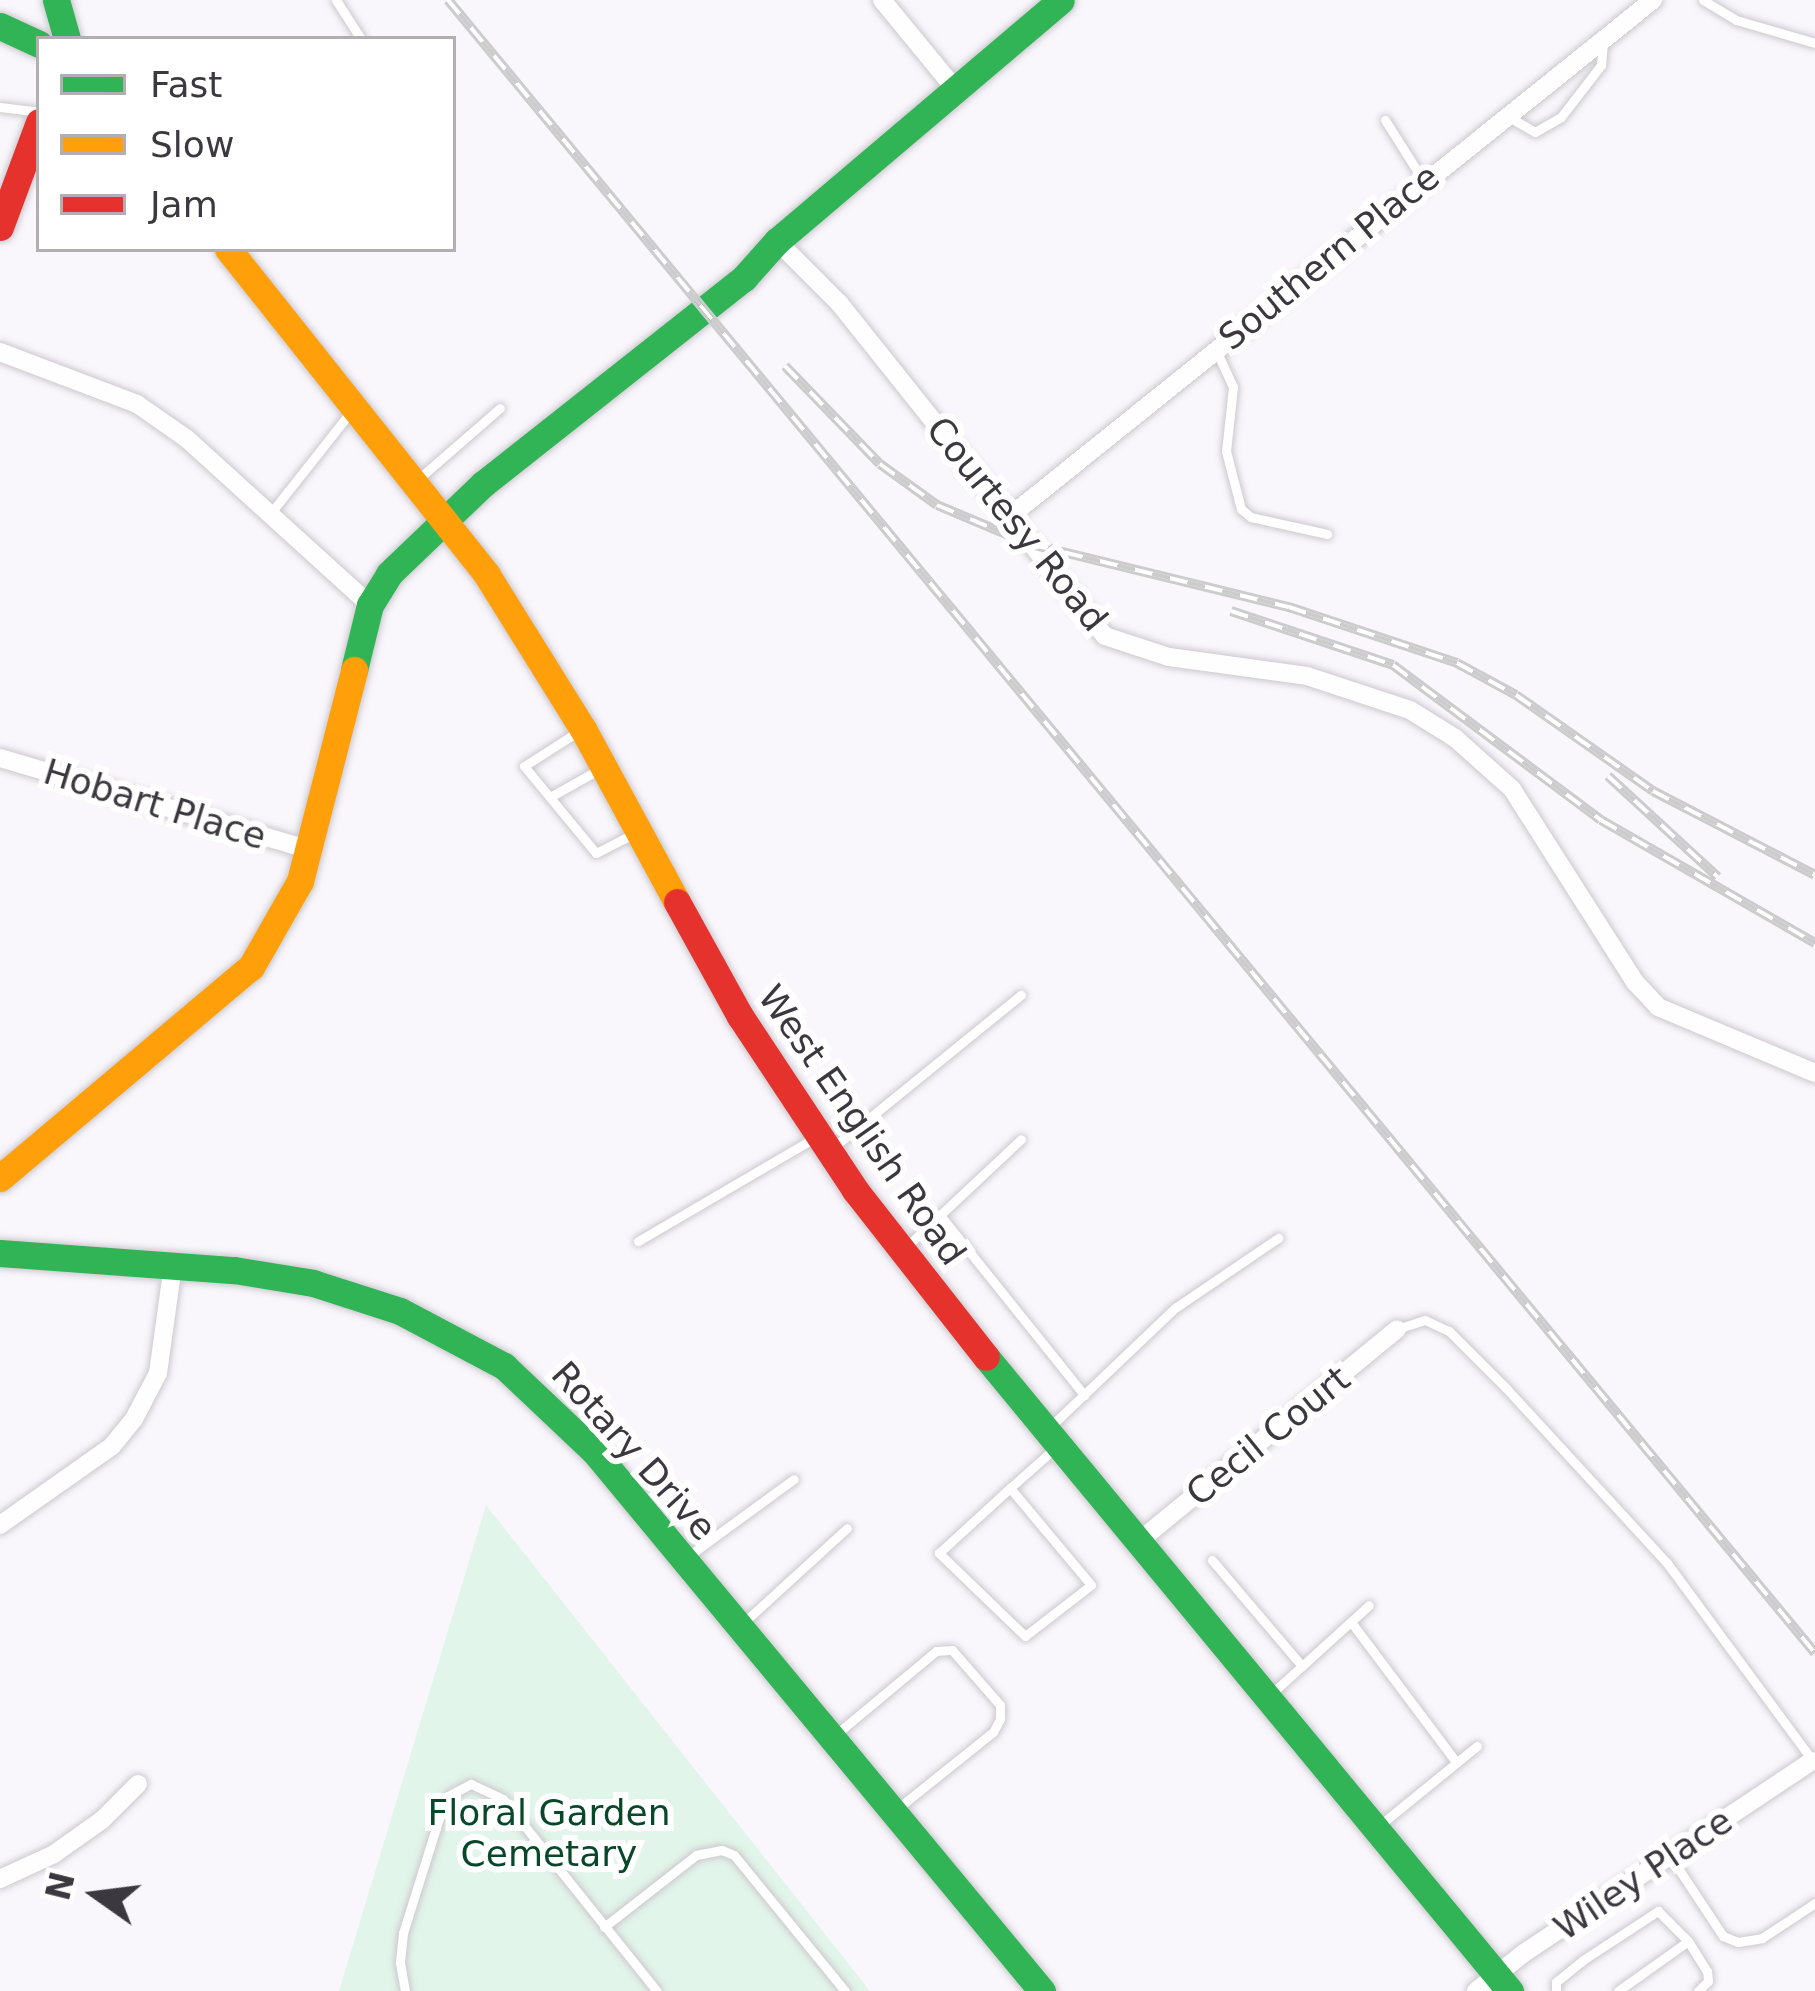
<!DOCTYPE html>
<html>
<head>
<meta charset="utf-8">
<style>
	body { margin:0 }
	#map { position:relative; width:1815px; height:1991px; overflow:hidden; background:#f9f7fc; font-family:"DejaVu Sans",sans-serif }
	div>[style] { position:absolute }
	[style*='--x'] { left:calc(var(--x)*1px); top:calc(var(--y)*1px); width:calc(var(--w)*1px); rotate:calc(var(--a)*1deg) }
	.green>* { inset:0; background:#e2f5ea }
	.roads { filter:drop-shadow(0 0 3px #ccc9cf) drop-shadow(0 0 3px #ccc9cf) }
	.lane>* { height:9px; margin:-4.5px; padding:0 4.5px; transform-origin:4.5px; border-radius:4.5px; background:#fefeff }
	.street>* { height:18px; margin:-9px; padding:0 9px; transform-origin:9px; border-radius:9px; background:#fefeff }
	.fast>* { height:27px; margin:-13.5px; padding:0 13.5px; transform-origin:13.5px; border-radius:13.5px; background:#30b455 }
	.slow>* { height:27px; margin:-13.5px; padding:0 13.5px; transform-origin:13.5px; border-radius:13.5px; background:#ff9f0a }
	.jam>* { height:27px; margin:-13.5px; padding:0 13.5px; transform-origin:13.5px; border-radius:13.5px; background:#e5322d }
	.rail>* { height:10px; margin-top:-5px; transform-origin:0; background:repeating-linear-gradient(90deg,#fff 0 18px,#cccccd 0 36px); box-sizing:border-box; border-block:3px solid #cccccd }
	span { translate:-50% -50%; white-space:nowrap; text-align:center; line-height:1.15; -webkit-text-stroke:12px #fff; paint-order:stroke }
	.street-label { font-size:36px; color:#3b383f }
	.park-label { font-size:36px; color:#084729 }
	.legend { position:absolute; left:36px; top:36px; width:420px; height:216px; box-sizing:border-box; background:#fff; border:3px solid #b1afb2; margin:0; padding:15px 21px; list-style:none; font-size:36px; color:#3b383f }
	.legend li { display:flex; align-items:center; gap:24px; height:60px }
	.legend b { width:60px; border:3px solid #b1afb2 }
	.north { position:absolute; left:36px; top:1835px; width:120px; height:120px; -webkit-text-stroke:9px #fff; paint-order:stroke; rotate:284deg; font-size:33px; font-weight:700; line-height:48px; text-align:center; color:#3b383f }
	.north::after { content:''; display:block; margin:auto; width:42px; height:54px; background:#3b383f; clip-path:polygon(50% 0,100% 100%,50% 72%,0 100%) }
</style>
</head>
<body>
<div id="map">
	<div class="green">
		<i style="clip-path:polygon(486px 1505px,870px 1991px,339px 1991px)"></i>
	</div>
	<div class="roads">
		<div class="lane">
			<i style="--x:336;--y:0;--w:46;--a:57.3"></i>
			<i style="--x:1703;--y:0;--w:39;--a:31"></i>
			<i style="--x:1736;--y:20;--w:82;--a:16.2"></i>
			<i style="--x:0;--y:107;--w:39;--a:7"></i>
			<i style="--x:1509;--y:117;--w:30;--a:30"></i>
			<i style="--x:1535;--y:132;--w:30;--a:-30"></i>
			<i style="--x:1561;--y:117;--w:66;--a:-52.4"></i>
			<i style="--x:1601;--y:65;--w:24;--a:-85"></i>
			<i style="--x:1385;--y:120;--w:71;--a:57.7"></i>
			<i style="--x:1216;--y:350;--w:41;--a:65.3"></i>
			<i style="--x:1233;--y:387;--w:64;--a:96.2"></i>
			<i style="--x:1226;--y:451;--w:60;--a:75.5"></i>
			<i style="--x:1241;--y:509;--w:13;--a:39"></i>
			<i style="--x:1251;--y:517;--w:78;--a:12.6"></i>
			<i style="--x:416;--y:481;--w:111;--a:-41"></i>
			<i style="--x:270;--y:514;--w:132;--a:-51.7"></i>
			<i style="--x:579;--y:731;--w:65;--a:147.5"></i>
			<i style="--x:524;--y:766;--w:113;--a:50.4"></i>
			<i style="--x:596;--y:853;--w:46;--a:-27.1"></i>
			<i style="--x:550;--y:797;--w:55;--a:-29.4"></i>
			<i style="--x:830;--y:1150;--w:246;--a:-39.1"></i>
			<i style="--x:940;--y:1215;--w:231;--a:51.3"></i>
			<i style="--x:638;--y:1241;--w:204;--a:-30.3"></i>
			<i style="--x:905;--y:1248;--w:159;--a:-43.2"></i>
			<i style="--x:1397;--y:1329;--w:29;--a:-18"></i>
			<i style="--x:1425;--y:1320;--w:26;--a:25"></i>
			<i style="--x:1449;--y:1331;--w:81;--a:45"></i>
			<i style="--x:1506;--y:1388;--w:238;--a:47.4"></i>
			<i style="--x:1667;--y:1563;--w:245;--a:53.6"></i>
			<i style="--x:1050;--y:1427;--w:173;--a:-43.6"></i>
			<i style="--x:1175;--y:1308;--w:125;--a:-34.2"></i>
			<i style="--x:1010;--y:1488;--w:126;--a:50.1"></i>
			<i style="--x:1091;--y:1585;--w:83;--a:142.3"></i>
			<i style="--x:1025;--y:1636;--w:120;--a:-136"></i>
			<i style="--x:939;--y:1553;--w:96;--a:-42.5"></i>
			<i style="--x:1010;--y:1488;--w:59;--a:-41.6"></i>
			<i style="--x:687;--y:1557;--w:132;--a:-36.1"></i>
			<i style="--x:1212;--y:1560;--w:139;--a:49.7"></i>
			<i style="--x:1351;--y:1622;--w:176;--a:53.1"></i>
			<i style="--x:742;--y:1624;--w:142;--a:-42.4"></i>
			<i style="--x:1271;--y:1694;--w:132;--a:-42.2"></i>
			<i style="--x:834;--y:1736;--w:133;--a:-39.8"></i>
			<i style="--x:936;--y:1651;--w:16;--a:-4"></i>
			<i style="--x:952;--y:1650;--w:73;--a:48.9"></i>
			<i style="--x:1000;--y:1705;--w:14;--a:90"></i>
			<i style="--x:1000;--y:1719;--w:15;--a:118"></i>
			<i style="--x:993;--y:1732;--w:122;--a:141.3"></i>
			<i style="--x:1380;--y:1825;--w:125;--a:-39.2"></i>
			<i style="--x:1670;--y:1856;--w:96;--a:56.5"></i>
			<i style="--x:1723;--y:1936;--w:16;--a:22"></i>
			<i style="--x:1738;--y:1942;--w:24;--a:-9"></i>
			<i style="--x:1762;--y:1938;--w:64;--a:-33.4"></i>
			<i style="--x:604;--y:1927;--w:117;--a:-38"></i>
			<i style="--x:696;--y:1855;--w:26;--a:-11"></i>
			<i style="--x:722;--y:1850;--w:13;--a:23"></i>
			<i style="--x:734;--y:1855;--w:176;--a:50.8"></i>
			<i style="--x:405;--y:1991;--w:29;--a:-100"></i>
			<i style="--x:400;--y:1962;--w:29;--a:-84"></i>
			<i style="--x:403;--y:1933;--w:117;--a:-72.6"></i>
			<i style="--x:438;--y:1821;--w:27;--a:-68"></i>
			<i style="--x:448;--y:1796;--w:26;--a:-28"></i>
			<i style="--x:471;--y:1784;--w:35;--a:25"></i>
			<i style="--x:503;--y:1799;--w:246;--a:51.3"></i>
			<i style="--x:1556;--y:1991;--w:9;--a:-90"></i>
			<i style="--x:1556;--y:1982;--w:35;--a:-39"></i>
			<i style="--x:1583;--y:1960;--w:90;--a:-33.2"></i>
			<i style="--x:1658;--y:1911;--w:42;--a:45"></i>
			<i style="--x:1618;--y:1991;--w:86;--a:-35.5"></i>
			<i style="--x:1688;--y:1941;--w:36;--a:58"></i>
			<i style="--x:1707;--y:1971;--w:10;--a:84"></i>
			<i style="--x:1708;--y:1981;--w:14;--a:135"></i>
		</div>
		<div class="street">
			<i style="--x:882;--y:0;--w:115;--a:50.6"></i>
			<i style="--x:777;--y:241;--w:88;--a:45"></i>
			<i style="--x:839;--y:303;--w:426;--a:51.4"></i>
			<i style="--x:1105;--y:636;--w:67;--a:18.2"></i>
			<i style="--x:1169;--y:657;--w:139;--a:7.8"></i>
			<i style="--x:1307;--y:676;--w:108;--a:18.3"></i>
			<i style="--x:1410;--y:710;--w:53;--a:31.9"></i>
			<i style="--x:1455;--y:738;--w:76;--a:41.8"></i>
			<i style="--x:1512;--y:789;--w:229;--a:57.5"></i>
			<i style="--x:1635;--y:982;--w:34;--a:47"></i>
			<i style="--x:1658;--y:1007;--w:170;--a:22.8"></i>
			<i style="--x:0;--y:352;--w:147;--a:20.8"></i>
			<i style="--x:137;--y:404;--w:61;--a:35"></i>
			<i style="--x:187;--y:439;--w:247;--a:42.2"></i>
			<i style="--x:1009;--y:517;--w:826;--a:-38.76"></i>
			<i style="--x:0;--y:758;--w:323;--a:16.5"></i>
			<i style="--x:0;--y:1525;--w:137;--a:-35.2"></i>
			<i style="--x:112;--y:1446;--w:35;--a:-51"></i>
			<i style="--x:134;--y:1419;--w:52;--a:-62.4"></i>
			<i style="--x:158;--y:1373;--w:109;--a:-82.1"></i>
			<i style="--x:1138;--y:1542;--w:335;--a:-39.4"></i>
			<i style="--x:0;--y:1879;--w:60;--a:-24.8"></i>
			<i style="--x:54;--y:1854;--w:59;--a:-35.3"></i>
			<i style="--x:102;--y:1820;--w:51;--a:-45"></i>
			<i style="--x:1476;--y:1991;--w:61;--a:-38.4"></i>
			<i style="--x:1524;--y:1953;--w:346;--a:-33.7"></i>
		</div>
		<div class="fast">
			<i style="--x:56;--y:0;--w:41;--a:74.2"></i>
			<i style="--x:0;--y:26;--w:43;--a:24.8"></i>
			<i style="--x:354;--y:670;--w:67;--a:-76.2"></i>
			<i style="--x:370;--y:605;--w:36;--a:-58"></i>
			<i style="--x:389;--y:574;--w:130;--a:-43.8"></i>
			<i style="--x:483;--y:484;--w:333;--a:-38.3"></i>
			<i style="--x:744;--y:278;--w:50;--a:-48.3"></i>
			<i style="--x:777;--y:241;--w:372;--a:-40.3"></i>
			<i style="--x:0;--y:1253;--w:235;--a:4.2"></i>
			<i style="--x:234;--y:1270;--w:80;--a:9.3"></i>
			<i style="--x:313;--y:1283;--w:91;--a:17.8"></i>
			<i style="--x:400;--y:1311;--w:118;--a:27.9"></i>
			<i style="--x:504;--y:1366;--w:124;--a:43.4"></i>
			<i style="--x:594;--y:1451;--w:702;--a:50.32"></i>
			<i style="--x:986;--y:1357;--w:823;--a:50.43"></i>
		</div>
		<div class="slow">
			<i style="--x:228;--y:249;--w:416;--a:51.5"></i>
			<i style="--x:487;--y:575;--w:181;--a:58.1"></i>
			<i style="--x:583;--y:729;--w:197;--a:61.5"></i>
			<i style="--x:0;--y:1178;--w:328;--a:-40.1"></i>
			<i style="--x:251;--y:967;--w:99;--a:-60.3"></i>
			<i style="--x:300;--y:881;--w:218;--a:-75.6"></i>
		</div>
		<div class="jam">
			<i style="--x:0;--y:227;--w:112;--a:-69.6"></i>
			<i style="--x:677;--y:902;--w:130;--a:61.1"></i>
			<i style="--x:740;--y:1016;--w:209;--a:56.5"></i>
			<i style="--x:855;--y:1190;--w:212;--a:51.9"></i>
		</div>
	</div>
	<div class="rail">
		<i style="--x:448;--y:0;--w:2145;--a:50.41"></i>
		<i style="--x:785;--y:366;--w:136;--a:45.9"></i>
		<i style="--x:880;--y:464;--w:70;--a:35.7"></i>
		<i style="--x:937;--y:505;--w:101;--a:22.8"></i>
		<i style="--x:1030;--y:544;--w:267;--a:13.7"></i>
		<i style="--x:1289;--y:607;--w:177;--a:18.4"></i>
		<i style="--x:1457;--y:663;--w:67;--a:28.5"></i>
		<i style="--x:1516;--y:695;--w:167;--a:35"></i>
		<i style="--x:1653;--y:791;--w:182;--a:27.4"></i>
		<i style="--x:1231;--y:611;--w:171;--a:18.4"></i>
		<i style="--x:1393;--y:665;--w:259;--a:36.7"></i>
		<i style="--x:1601;--y:820;--w:247;--a:29.9"></i>
		<i style="--x:1608;--y:776;--w:149;--a:42.6"></i>
	</div>
	<div class="street-label">
		<span style="left:1329px;top:257px;rotate:-39deg">Southern Place</span>
		<span style="left:1017px;top:524px;rotate:51deg">Courtesy Road</span>
		<span style="left:155px;top:804px;rotate:17deg">Hobart Place</span>
		<span style="left:862px;top:1125px;rotate:55deg">West English Road</span>
		<span style="left:1268px;top:1436px;rotate:-39deg">Cecil Court</span>
		<span style="left:634px;top:1451px;rotate:48deg">Rotary Drive</span>
		<span style="left:1643px;top:1874px;rotate:-34deg">Wiley Place</span>
	</div>
	<div class="park-label">
		<span style="left:549px;top:1833px">Floral Garden<br>Cemetary</span>
	</div>
	<ul class="legend">
	<li><b style="height:15px;background:#30b455"></b>Fast</li>
	<li><b style="height:15px;background:#ff9f0a"></b>Slow</li>
	<li><b style="height:15px;background:#e5322d"></b>Jam</li>
	</ul>
	<div class="north">N</div>
</div>
</body>
</html>
